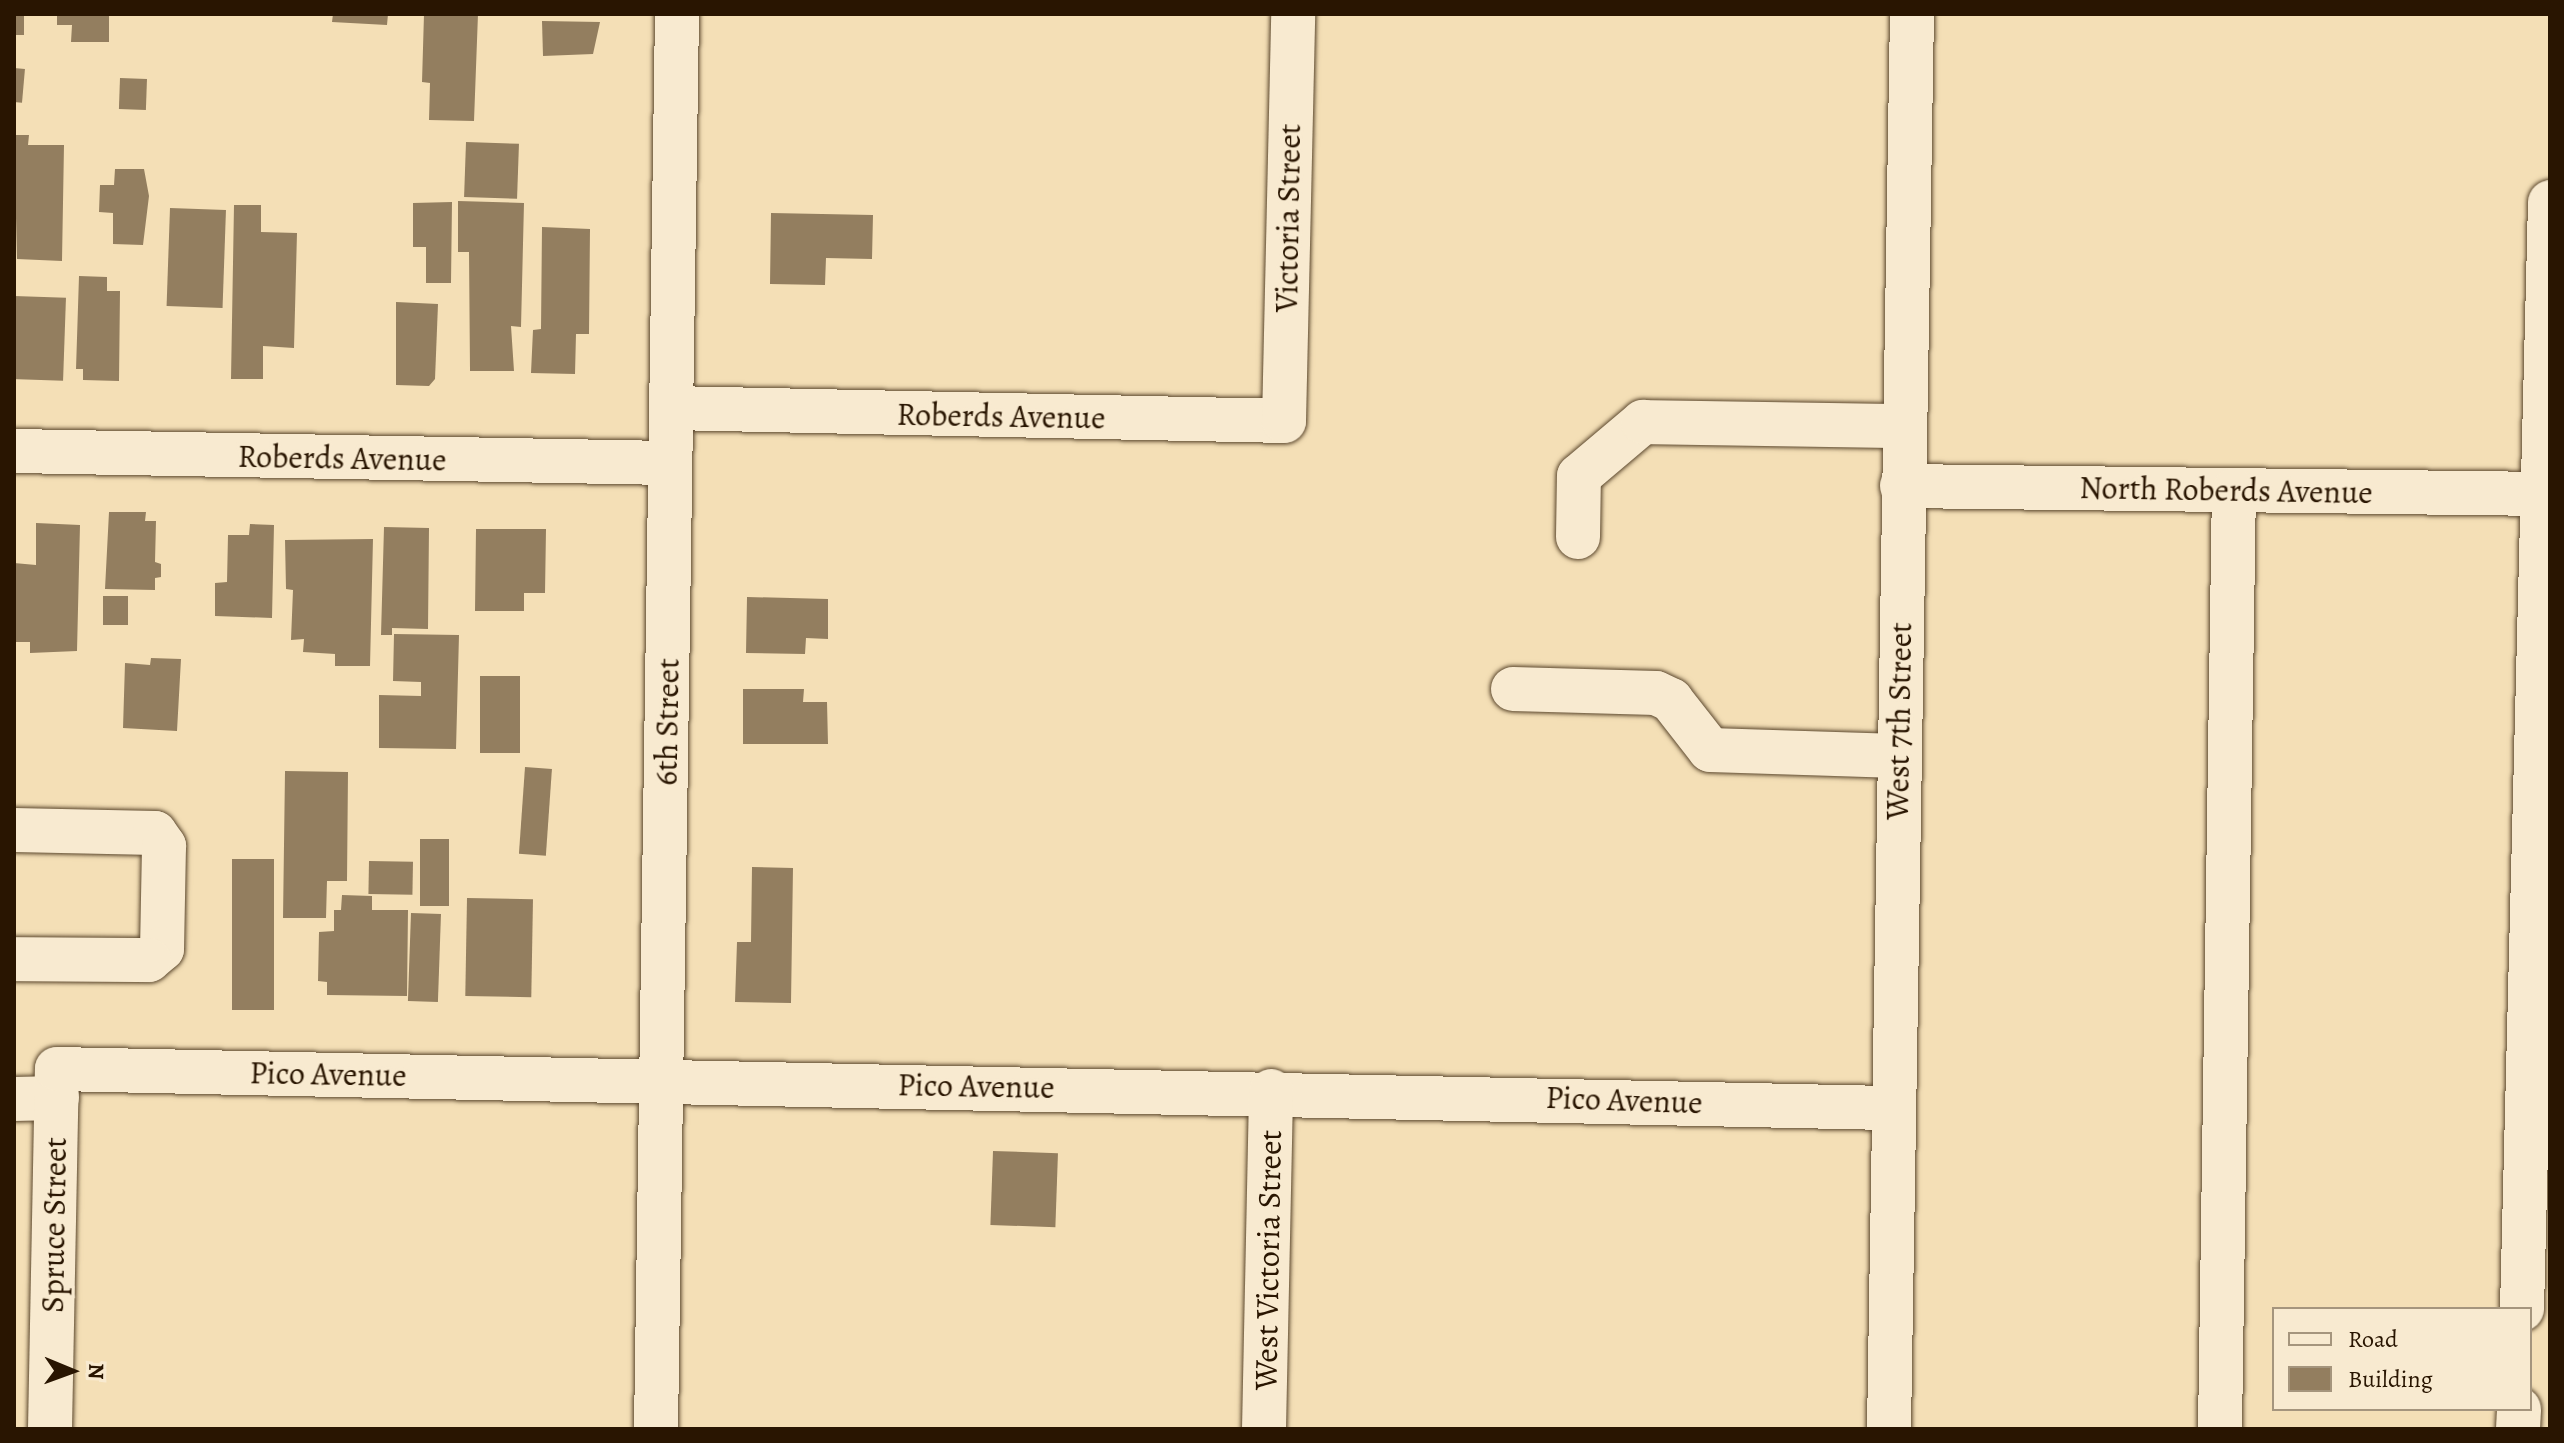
<!DOCTYPE html>
<html>
<head>
<meta charset="utf-8">
<style>
	body { margin:0 }
	#map { position:relative; width:2564px; height:1443px; overflow:hidden; background:#f4dfb6; font-family:Alegreya,serif }
	div>[style] { position:absolute }
	[style*='--x'] { left:calc(var(--x)*1px); top:calc(var(--y)*1px); width:calc(var(--w)*1px); rotate:calc(var(--a)*1deg) }
	.building>* { inset:0; background:#937e5f; transform-origin:0 0 }
	.roads { filter:drop-shadow(0 0 2px #5c482e) drop-shadow(0 0 2px #5c482e) }
	.minor>* { height:44px; margin:-22px; padding:0 22px; transform-origin:22px; border-radius:22px; background:#f8ead0 }
	span { translate:-50% -50%; white-space:nowrap; text-align:center; line-height:1.15; -webkit-text-stroke:6px #f8ead0; paint-order:stroke }
	.street-label { font-size:32px; color:#291501 }
	.frame { position:absolute; inset:0; border:16px solid #291501; pointer-events:none }
	.legend { position:absolute; left:2272px; top:1307px; width:260px; height:104px; box-sizing:border-box; background:#f8ead0; border:2px solid #a5957d; margin:0; padding:10px 14px; list-style:none; font-size:24px; color:#291501 }
	.legend li { display:flex; align-items:center; gap:16px; height:40px }
	.legend b { width:40px; border:2px solid #a5957d }
	.north { position:absolute; left:32px; top:1331px; width:80px; height:80px; -webkit-text-stroke:6px #f8ead0; paint-order:stroke; rotate:91deg; font-size:22px; font-weight:700; line-height:32px; text-align:center; color:#291501 }
	.north::after { content:''; display:block; margin:auto; width:28px; height:36px; background:#291501; clip-path:polygon(50% 0,100% 100%,50% 72%,0 100%) }
</style>
</head>
<body>
<div id="map">
	<div class="building">
		<i style="left:14px;top:14px;width:10px;height:21px"></i>
		<i style="clip-path:polygon(57px 14px,109px 14px,109px 42px,71px 42px,72px 25px,57px 25px)"></i>
		<i style="clip-path:polygon(333px 14px,388px 14px,387px 25px,332px 22px)"></i>
		<i style="clip-path:polygon(424px 14px,478px 14px,474px 121px,429px 120px,430px 83px,422px 82px)"></i>
		<i style="clip-path:polygon(542px 21px,600px 22px,593px 54px,543px 56px)"></i>
		<i style="left:14px;top:68px;width:11px;height:34px;rotate:5deg"></i>
		<i style="left:120px;top:78px;width:27px;height:31px;rotate:2deg"></i>
		<i style="clip-path:polygon(14px 135px,29px 135px,28px 145px,64px 145px,62px 261px,17px 259px)"></i>
		<i style="left:466px;top:142px;width:53px;height:55px;rotate:2deg"></i>
		<i style="clip-path:polygon(115px 169px,144px 169px,149px 196px,143px 245px,113px 244px,113px 213px,99px 212px,100px 185px,114px 185px)"></i>
		<i style="clip-path:polygon(458px 201px,524px 203px,521px 327px,511px 326px,514px 371px,470px 371px,469px 252px,458px 252px)"></i>
		<i style="clip-path:polygon(452px 202px,451px 283px,426px 283px,426px 247px,413px 247px,413px 203px)"></i>
		<i style="clip-path:polygon(234px 205px,261px 205px,261px 232px,297px 233px,294px 348px,263px 346px,263px 379px,231px 379px)"></i>
		<i style="left:170px;top:208px;width:56px;height:98px;rotate:2deg"></i>
		<i style="clip-path:polygon(771px 213px,873px 215px,872px 259px,826px 258px,825px 285px,770px 284px)"></i>
		<i style="clip-path:polygon(542px 227px,590px 229px,589px 334px,576px 334px,575px 374px,531px 373px,533px 330px,541px 329px)"></i>
		<i style="clip-path:polygon(79px 276px,107px 277px,107px 291px,120px 291px,119px 381px,83px 380px,83px 369px,76px 369px)"></i>
		<i style="left:14px;top:296px;width:52px;height:83px;rotate:2deg"></i>
		<i style="clip-path:polygon(396px 302px,438px 304px,435px 379px,429px 386px,396px 385px)"></i>
		<i style="clip-path:polygon(109px 512px,146px 512px,145px 521px,156px 521px,155px 562px,161px 564px,161px 577px,155px 578px,155px 590px,105px 589px)"></i>
		<i style="clip-path:polygon(36px 523px,80px 525px,77px 651px,30px 653px,30px 642px,14px 642px,14px 563px,36px 565px)"></i>
		<i style="clip-path:polygon(250px 524px,274px 525px,272px 618px,215px 616px,215px 583px,227px 582px,228px 535px,249px 535px)"></i>
		<i style="clip-path:polygon(384px 527px,429px 528px,428px 629px,392px 628px,392px 635px,381px 635px)"></i>
		<i style="clip-path:polygon(476px 529px,546px 529px,545px 593px,524px 593px,524px 611px,475px 611px)"></i>
		<i style="clip-path:polygon(373px 539px,370px 666px,335px 666px,335px 654px,303px 652px,304px 639px,291px 640px,293px 590px,286px 589px,285px 540px)"></i>
		<i style="left:103px;top:596px;width:25px;height:29px"></i>
		<i style="clip-path:polygon(747px 597px,828px 599px,828px 639px,806px 638px,805px 654px,746px 653px)"></i>
		<i style="clip-path:polygon(394px 634px,459px 635px,456px 749px,379px 748px,379px 695px,421px 696px,421px 682px,393px 681px)"></i>
		<i style="clip-path:polygon(151px 658px,181px 659px,177px 731px,123px 728px,125px 663px,150px 665px)"></i>
		<i style="left:480px;top:676px;width:40px;height:77px"></i>
		<i style="clip-path:polygon(743px 689px,804px 689px,803px 702px,827px 702px,828px 744px,743px 744px)"></i>
		<i style="left:525px;top:767px;width:27px;height:87px;rotate:4deg"></i>
		<i style="clip-path:polygon(285px 771px,348px 772px,347px 881px,327px 881px,326px 918px,283px 918px)"></i>
		<i style="left:420px;top:839px;width:29px;height:67px"></i>
		<i style="left:232px;top:859px;width:42px;height:151px"></i>
		<i style="left:369px;top:861px;width:44px;height:33px;rotate:1deg"></i>
		<i style="clip-path:polygon(752px 867px,793px 868px,791px 1003px,735px 1002px,737px 942px,751px 942px)"></i>
		<i style="clip-path:polygon(342px 895px,372px 896px,372px 910px,408px 910px,407px 996px,327px 995px,327px 982px,318px 981px,319px 932px,334px 931px,334px 910px,341px 910px)"></i>
		<i style="left:467px;top:898px;width:66px;height:98px;rotate:1deg"></i>
		<i style="left:411px;top:913px;width:30px;height:88px;rotate:2deg"></i>
		<i style="left:993px;top:1151px;width:65px;height:74px;rotate:2deg"></i>
	</div>
	<div class="roads">
		<div class="minor">
			<i style="--x:671;--y:408;--w:613;--a:1.21"></i>
			<i style="--x:1284;--y:421;--w:407;--a:-88.7"></i>
			<i style="--x:14;--y:451;--w:656;--a:1.05"></i>
			<i style="--x:1902;--y:486;--w:648;--a:0.71"></i>
			<i style="--x:1578;--y:537;--w:61;--a:-89.1"></i>
			<i style="--x:1579;--y:476;--w:84;--a:-40.2"></i>
			<i style="--x:1643;--y:422;--w:260;--a:0.9"></i>
			<i style="--x:1513;--y:689;--w:143;--a:1.6"></i>
			<i style="--x:1656;--y:693;--w:17;--a:25"></i>
			<i style="--x:1671;--y:700;--w:63;--a:52"></i>
			<i style="--x:1710;--y:750;--w:188;--a:1.8"></i>
			<i style="--x:14;--y:830;--w:141;--a:1.2"></i>
			<i style="--x:155;--y:833;--w:16;--a:55"></i>
			<i style="--x:164;--y:846;--w:103;--a:91.1"></i>
			<i style="--x:162;--y:949;--w:17;--a:140"></i>
			<i style="--x:149;--y:960;--w:135;--a:-179.6"></i>
			<i style="--x:14;--y:1099;--w:43;--a:-1.3"></i>
			<i style="--x:2522;--y:1309;--w:1107;--a:-88.55"></i>
			<i style="--x:50;--y:1429;--w:360;--a:-88.9"></i>
			<i style="--x:57;--y:1069;--w:1837;--a:1.22"></i>
			<i style="--x:656;--y:1429;--w:1415;--a:-89.15"></i>
			<i style="--x:1264;--y:1429;--w:338;--a:-88.8"></i>
			<i style="--x:1889;--y:1429;--w:1415;--a:-89.07"></i>
			<i style="--x:2220;--y:1429;--w:939;--a:-89.15"></i>
			<i style="--x:2518;--y:1429;--w:20;--a:-87"></i>
		</div>
	</div>
	<div class="street-label">
		<span style="left:1288px;top:218px;rotate:-89deg">Victoria Street</span>
		<span style="left:1001px;top:416px;rotate:1deg">Roberds Avenue</span>
		<span style="left:342px;top:458px;rotate:1deg">Roberds Avenue</span>
		<span style="left:2226px;top:490px;rotate:1deg">North Roberds Avenue</span>
		<span style="left:1899px;top:721px;rotate:-89deg">West 7th Street</span>
		<span style="left:667px;top:722px;rotate:-89deg">6th Street</span>
		<span style="left:328px;top:1074px;rotate:1deg">Pico Avenue</span>
		<span style="left:976px;top:1086px;rotate:1deg">Pico Avenue</span>
		<span style="left:1624px;top:1100px;rotate:2deg">Pico Avenue</span>
		<span style="left:54px;top:1225px;rotate:-89deg">Spruce Street</span>
		<span style="left:1268px;top:1260px;rotate:-89deg">West Victoria Street</span>
	</div>
	<div class="frame"></div>
	<ul class="legend">
	<li><b style="height:10px;background:#f8ead0"></b>Road</li>
	<li><b style="height:22px;background:#937e5f"></b>Building</li>
	</ul>
	<div class="north">N</div>
</div>
</body>
</html>
